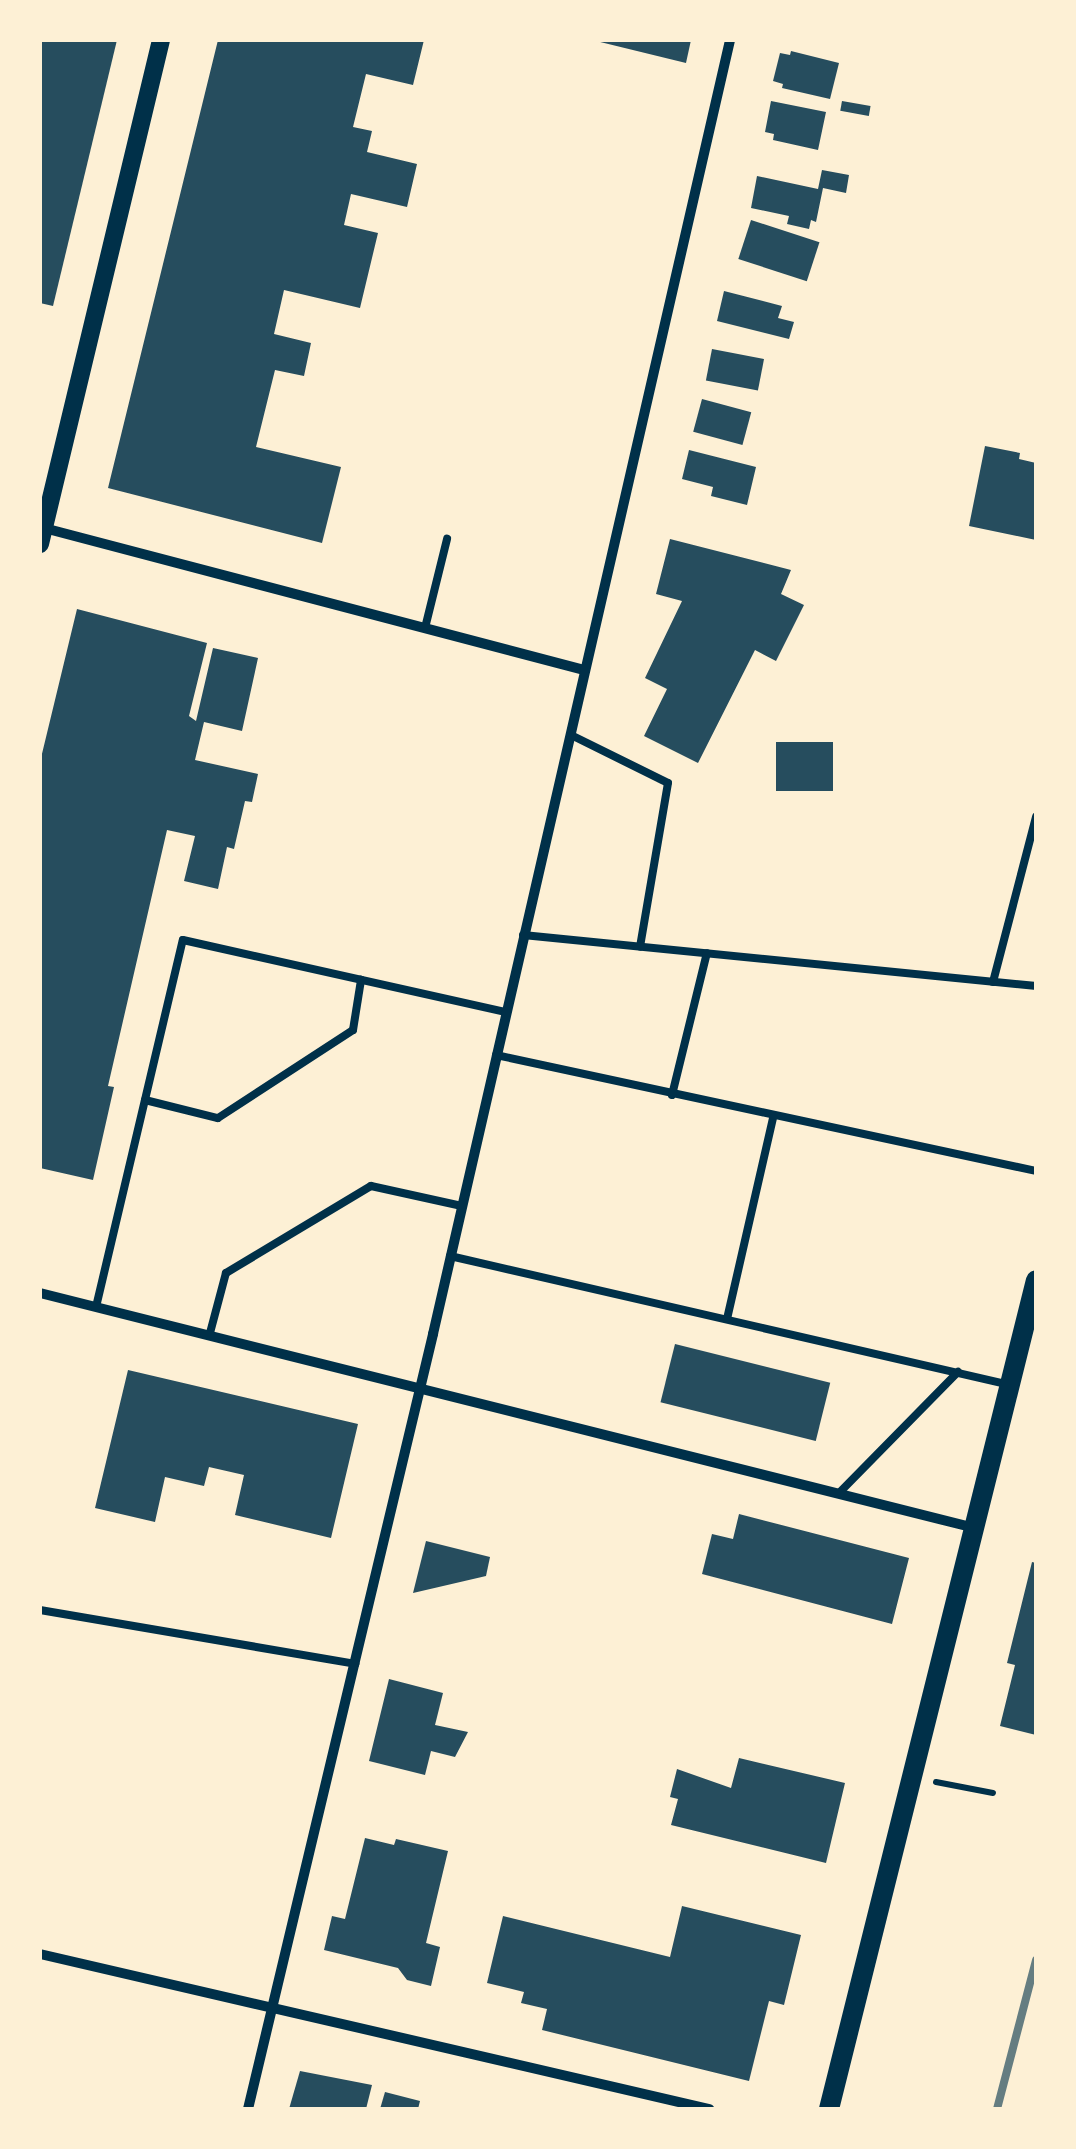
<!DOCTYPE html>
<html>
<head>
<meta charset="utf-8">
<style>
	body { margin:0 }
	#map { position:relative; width:1076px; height:2149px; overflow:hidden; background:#fdf0d5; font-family:"Work Sans",sans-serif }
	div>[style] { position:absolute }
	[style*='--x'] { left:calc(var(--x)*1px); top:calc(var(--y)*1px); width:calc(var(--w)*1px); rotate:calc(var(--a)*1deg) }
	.building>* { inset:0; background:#264d5e; transform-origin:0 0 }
	.path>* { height:6px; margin:-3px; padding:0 3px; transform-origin:3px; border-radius:3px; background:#003049 }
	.service>* { height:8px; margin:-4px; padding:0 4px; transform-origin:4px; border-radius:4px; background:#003049 }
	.minor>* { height:10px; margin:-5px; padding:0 5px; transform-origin:5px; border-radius:5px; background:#003049 }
	.tertiary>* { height:18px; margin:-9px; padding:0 9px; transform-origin:9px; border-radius:9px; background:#003049 }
	.secondary>* { height:20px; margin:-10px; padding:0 10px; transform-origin:10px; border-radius:10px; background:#003049 }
	.rail>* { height:8px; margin:-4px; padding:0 4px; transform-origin:4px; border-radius:4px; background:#657d81 }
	span { translate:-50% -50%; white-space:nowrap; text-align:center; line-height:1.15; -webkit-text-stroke:9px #fdf0d5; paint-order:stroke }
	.frame { position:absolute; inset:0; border:42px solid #fdf0d5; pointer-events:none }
</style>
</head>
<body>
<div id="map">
	<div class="building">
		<i style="clip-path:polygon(40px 40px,117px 40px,53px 306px,40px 303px)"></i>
		<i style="clip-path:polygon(218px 40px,424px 40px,413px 85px,366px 74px,353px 127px,372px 131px,367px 152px,417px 164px,407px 207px,351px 194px,344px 225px,378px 233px,360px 308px,284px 290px,274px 334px,311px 343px,304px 376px,275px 370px,256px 447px,341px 467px,322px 543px,108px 488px)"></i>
		<i style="clip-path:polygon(592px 40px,691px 40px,686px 63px)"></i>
		<i style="clip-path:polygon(791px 51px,839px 63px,830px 99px,782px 88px,783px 84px,773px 81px,780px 53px,790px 55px)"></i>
		<i style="clip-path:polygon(771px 101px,826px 112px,818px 150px,773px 140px,774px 134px,765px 132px)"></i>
		<i style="left:842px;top:101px;width:29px;height:10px;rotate:10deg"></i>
		<i style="clip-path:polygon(822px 170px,849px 175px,846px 193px,823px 188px,816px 222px,811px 220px,809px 229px,787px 224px,789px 216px,751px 208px,757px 176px,818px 189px)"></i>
		<i style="left:751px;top:220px;width:72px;height:41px;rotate:18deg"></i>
		<i style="clip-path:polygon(724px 291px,782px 306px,778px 318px,794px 322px,789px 339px,717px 321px)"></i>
		<i style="left:712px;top:349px;width:53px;height:32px;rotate:11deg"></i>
		<i style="left:702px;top:399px;width:51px;height:34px;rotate:15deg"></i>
		<i style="clip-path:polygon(985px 446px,1020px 453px,1019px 459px,1036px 463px,1036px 540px,969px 526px)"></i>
		<i style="clip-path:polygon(689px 450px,756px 467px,747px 505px,711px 496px,713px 487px,682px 479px)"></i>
		<i style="clip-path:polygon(670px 539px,791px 570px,781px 594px,804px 605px,776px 661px,755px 650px,698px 763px,644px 736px,667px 689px,645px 678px,682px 601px,656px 594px)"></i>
		<i style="clip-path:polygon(77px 609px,207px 643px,189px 716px,196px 721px,213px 648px,258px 658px,242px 731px,204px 722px,195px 760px,258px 774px,252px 802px,245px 801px,234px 849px,227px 847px,218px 889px,184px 881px,195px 836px,167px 830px,108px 1086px,114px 1087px,93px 1180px,40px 1168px,40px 762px)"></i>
		<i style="left:833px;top:742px;width:49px;height:57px;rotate:90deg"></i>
		<i style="left:675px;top:1344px;width:160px;height:60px;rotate:14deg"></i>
		<i style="clip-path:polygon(128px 1370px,358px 1424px,331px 1538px,235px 1515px,244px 1475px,209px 1467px,204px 1486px,165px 1477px,155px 1522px,95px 1508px)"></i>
		<i style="clip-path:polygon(739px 1514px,909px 1558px,892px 1624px,702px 1574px,712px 1534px,733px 1539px)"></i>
		<i style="clip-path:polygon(426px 1541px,490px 1557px,486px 1576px,413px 1593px)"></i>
		<i style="clip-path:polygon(1032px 1562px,1036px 1563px,1036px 1735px,1000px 1726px,1015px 1665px,1007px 1663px)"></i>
		<i style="clip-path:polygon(389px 1679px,443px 1693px,435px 1725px,468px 1732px,455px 1757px,431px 1751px,425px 1775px,369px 1761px)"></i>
		<i style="clip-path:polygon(739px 1758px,845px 1783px,826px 1863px,671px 1825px,678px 1799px,670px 1797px,677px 1769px,731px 1788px)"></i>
		<i style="clip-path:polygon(365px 1838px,394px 1845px,396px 1839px,448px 1851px,426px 1943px,440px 1947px,431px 1986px,407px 1980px,398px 1968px,324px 1950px,332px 1916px,345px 1919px)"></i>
		<i style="clip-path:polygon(682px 1906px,801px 1935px,784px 2005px,769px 2001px,749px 2081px,542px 2030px,547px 2009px,521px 2003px,524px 1992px,487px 1983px,503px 1916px,670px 1957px)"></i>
		<i style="clip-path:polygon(300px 2071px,372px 2085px,366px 2109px,289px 2109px)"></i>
		<i style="clip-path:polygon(385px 2092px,420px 2101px,418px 2109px,380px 2109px)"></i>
	</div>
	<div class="path">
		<i style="--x:936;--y:1782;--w:58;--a:10.9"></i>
	</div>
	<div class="service">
		<i style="--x:425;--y:628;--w:92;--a:-76.1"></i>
		<i style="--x:571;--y:735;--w:108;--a:26.3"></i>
		<i style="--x:668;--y:783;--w:166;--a:99.7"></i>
		<i style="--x:523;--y:935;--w:516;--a:5.68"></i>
		<i style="--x:993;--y:982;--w:171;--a:-75.4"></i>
		<i style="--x:496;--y:1055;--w:552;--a:12.12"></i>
		<i style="--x:672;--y:1095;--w:146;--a:-76.2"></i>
		<i style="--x:145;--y:1100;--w:75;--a:13.9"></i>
		<i style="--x:218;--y:1118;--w:161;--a:-33.1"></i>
		<i style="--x:353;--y:1030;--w:51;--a:-80.9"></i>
		<i style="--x:450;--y:1256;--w:571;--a:12.96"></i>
		<i style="--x:96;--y:1307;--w:377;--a:-76.7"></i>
		<i style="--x:183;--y:940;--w:331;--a:12.6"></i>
		<i style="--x:727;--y:1319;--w:206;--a:-77.1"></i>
		<i style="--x:210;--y:1333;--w:62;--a:-75.1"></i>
		<i style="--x:226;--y:1273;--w:169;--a:-31"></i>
		<i style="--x:371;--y:1186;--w:93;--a:12.4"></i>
		<i style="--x:839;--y:1493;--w:170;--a:-45.5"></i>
		<i style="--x:40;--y:1610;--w:320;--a:9.7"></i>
	</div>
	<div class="minor">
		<i style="--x:44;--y:528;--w:558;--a:14.73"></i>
		<i style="--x:40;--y:1293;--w:964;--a:14.11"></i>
		<i style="--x:40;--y:1954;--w:687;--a:13.04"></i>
		<i style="--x:248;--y:2109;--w:797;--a:-76.57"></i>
		<i style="--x:433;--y:1334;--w:1328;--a:-77.07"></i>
	</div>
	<div class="tertiary">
		<i style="--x:40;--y:544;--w:518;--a:-76.5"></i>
	</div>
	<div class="secondary">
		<i style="--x:829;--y:2109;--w:854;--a:-75.98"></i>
	</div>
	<div class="rail">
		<i style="--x:997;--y:2109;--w:154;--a:-75.3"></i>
	</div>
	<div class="frame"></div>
</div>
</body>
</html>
